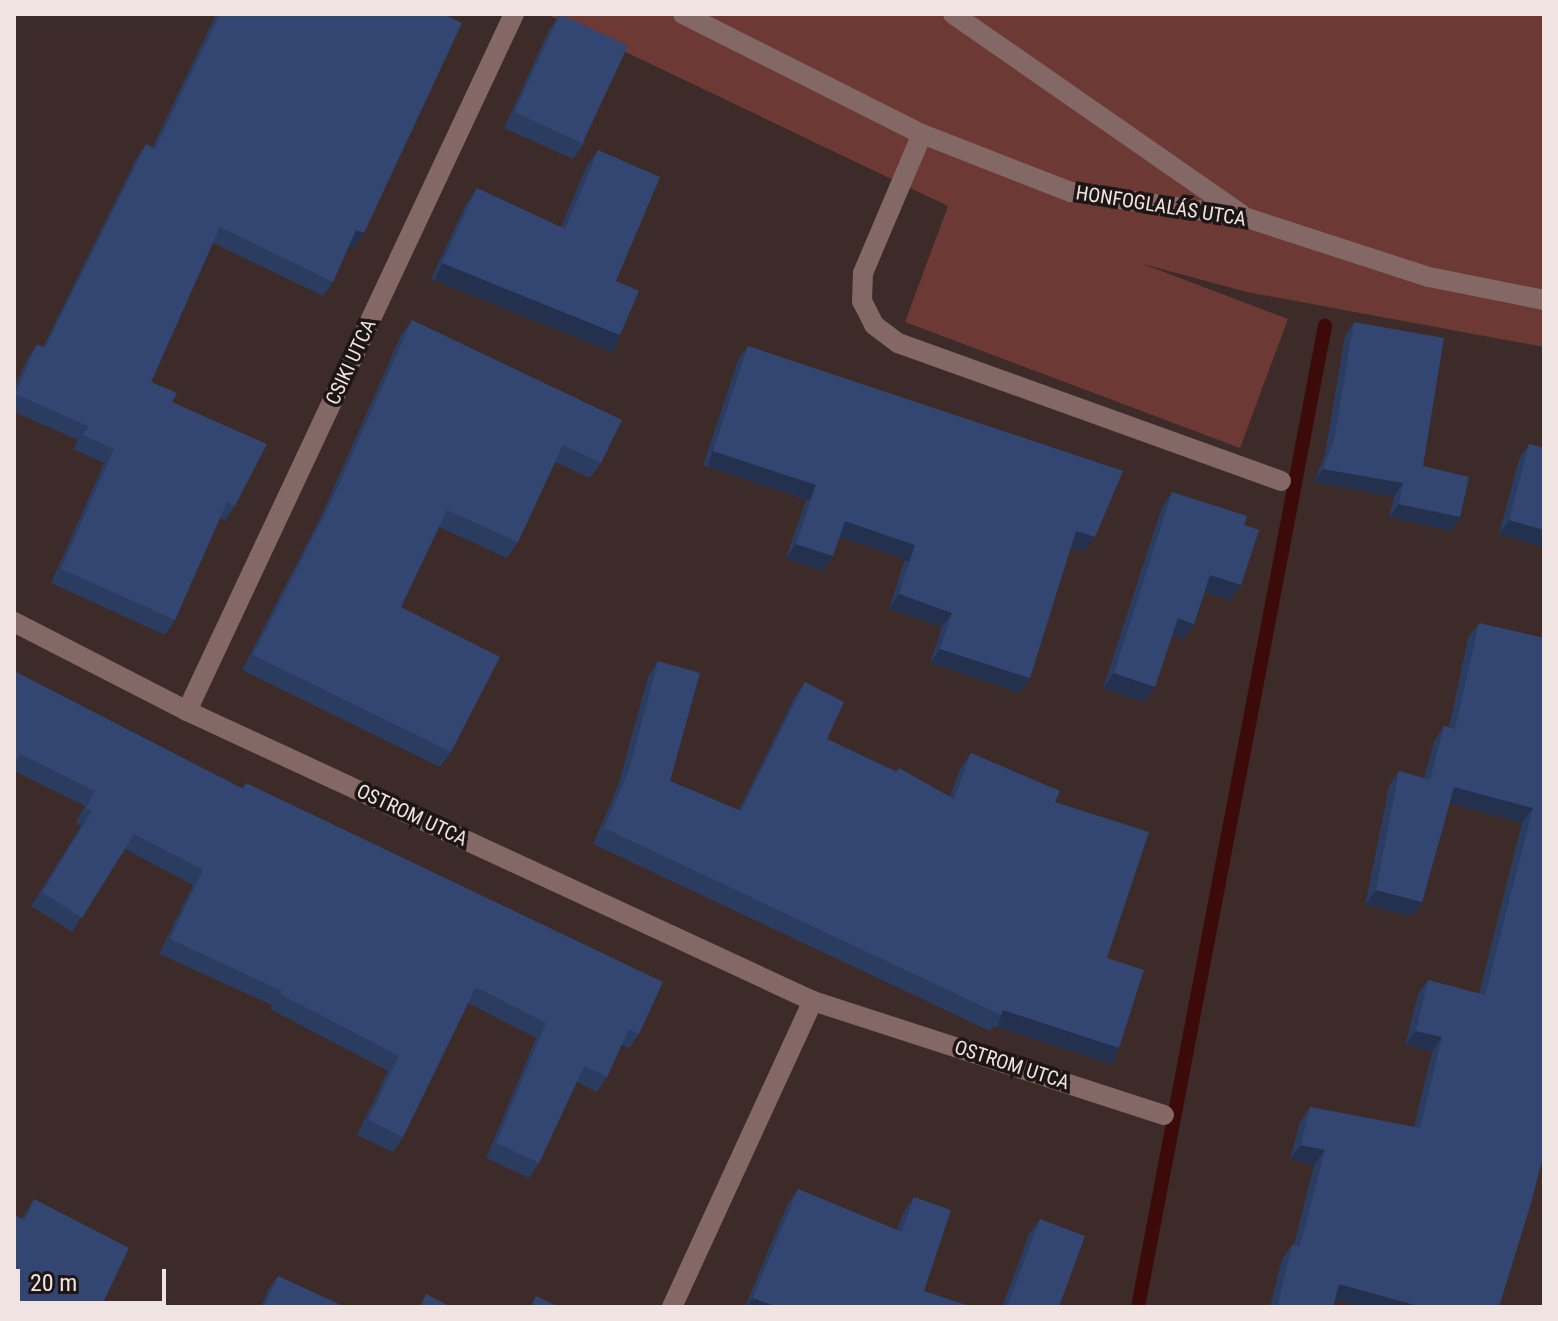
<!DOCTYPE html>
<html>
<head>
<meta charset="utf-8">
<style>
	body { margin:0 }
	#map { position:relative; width:1558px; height:1321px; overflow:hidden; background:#3c2b29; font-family:"Roboto Condensed",sans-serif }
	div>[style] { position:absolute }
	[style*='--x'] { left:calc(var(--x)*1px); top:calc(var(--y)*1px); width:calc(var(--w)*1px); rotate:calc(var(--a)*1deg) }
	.green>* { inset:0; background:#6c3934 }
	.stream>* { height:14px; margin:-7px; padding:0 7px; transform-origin:7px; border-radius:7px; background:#3c0b09 }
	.minor>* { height:20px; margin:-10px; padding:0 10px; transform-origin:10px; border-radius:10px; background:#836865 }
	.wall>* { inset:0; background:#2b3c61 }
	.shaded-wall>* { inset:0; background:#23314f; transform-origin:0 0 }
	.building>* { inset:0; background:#324671; transform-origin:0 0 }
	span { translate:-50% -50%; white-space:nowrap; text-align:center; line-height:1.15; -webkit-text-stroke:7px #1e1615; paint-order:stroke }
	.street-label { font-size:20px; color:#efe4e2 }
	.frame { position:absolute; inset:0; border:16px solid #efe4e2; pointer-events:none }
	.scale { position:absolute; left:16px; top:1269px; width:150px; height:36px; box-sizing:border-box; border:4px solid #efe4e2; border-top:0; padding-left:10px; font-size:24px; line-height:28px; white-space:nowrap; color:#efe4e2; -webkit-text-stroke:6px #1e1615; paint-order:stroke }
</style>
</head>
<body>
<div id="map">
	<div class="green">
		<i style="clip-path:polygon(546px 14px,1544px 14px,1544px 347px,1247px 292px,1143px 264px,1288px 319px,1240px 448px,905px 322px,948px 206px)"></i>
	</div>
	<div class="stream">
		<i style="--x:1138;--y:1307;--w:999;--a:-79.21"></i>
	</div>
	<div class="minor">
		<i style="--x:683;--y:14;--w:267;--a:26.7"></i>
		<i style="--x:922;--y:134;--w:160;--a:21.3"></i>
		<i style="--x:1071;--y:192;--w:175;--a:8.2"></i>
		<i style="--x:1244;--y:217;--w:194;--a:18"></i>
		<i style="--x:1429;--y:277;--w:117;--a:11.3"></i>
		<i style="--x:953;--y:14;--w:351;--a:34.8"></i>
		<i style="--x:922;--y:134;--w:151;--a:113"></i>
		<i style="--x:863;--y:273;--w:28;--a:92"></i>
		<i style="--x:862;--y:301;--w:27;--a:63"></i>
		<i style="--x:874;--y:325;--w:30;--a:37"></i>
		<i style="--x:898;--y:343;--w:407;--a:19.8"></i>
		<i style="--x:14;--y:622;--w:195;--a:27.2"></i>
		<i style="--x:187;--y:711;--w:690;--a:24.86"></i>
		<i style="--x:813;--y:1001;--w:369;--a:18"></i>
		<i style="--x:187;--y:711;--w:770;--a:-64.87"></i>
		<i style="--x:672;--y:1307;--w:337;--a:-65.3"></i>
	</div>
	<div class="wall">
		<i style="clip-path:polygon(216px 14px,443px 14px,354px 248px,349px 245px,333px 282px,323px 296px,213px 243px,151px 382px,172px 402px,235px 506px,225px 521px,220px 518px,175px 620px,165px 635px,51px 583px,104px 463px,73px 449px,78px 440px,14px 412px,14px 388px,27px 359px,37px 344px,43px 347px,136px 159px,146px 144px,152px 148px)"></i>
		<i style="clip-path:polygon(560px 14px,584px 144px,573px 159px,504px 128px,549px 30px)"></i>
		<i style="clip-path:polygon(598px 150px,616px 281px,610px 350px,431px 279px,466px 204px,477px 188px,561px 227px,587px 165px)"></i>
		<i style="clip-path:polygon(412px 320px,601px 463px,590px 478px,555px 462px,518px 542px,507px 558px,439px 527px,401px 607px,451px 752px,440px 767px,242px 670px,321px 516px,401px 335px)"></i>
		<i style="clip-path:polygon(1354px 322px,1423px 466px,1460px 517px,1451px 531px,1389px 517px,1394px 497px,1314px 482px,1325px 454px,1345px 336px)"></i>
		<i style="clip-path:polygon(748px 346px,1084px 552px,1071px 547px,1020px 693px,930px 663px,942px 627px,889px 609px,905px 559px,839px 537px,823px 571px,786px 558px,806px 500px,703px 465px,738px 360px)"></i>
		<i style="clip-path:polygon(1529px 444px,1544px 547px,1499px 534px,1519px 459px)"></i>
		<i style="clip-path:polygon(1172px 492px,1244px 525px,1230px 600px,1205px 592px,1194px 624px,1183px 639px,1172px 636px,1144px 702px,1103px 688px,1162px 507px)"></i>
		<i style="clip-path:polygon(1479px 623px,1544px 638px,1544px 1153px,1335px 1300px,1333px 1307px,1270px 1307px,1282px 1259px,1292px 1245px,1294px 1245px,1314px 1165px,1290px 1159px,1300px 1122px,1310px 1107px,1414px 1127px,1432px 1052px,1405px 1045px,1418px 994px,1428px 980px,1479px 994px,1522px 823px,1450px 803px,1422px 902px,1412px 916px,1365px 905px,1389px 786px,1399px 771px,1424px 778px,1434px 741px,1444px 726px,1449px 728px,1468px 638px)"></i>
		<i style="clip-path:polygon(658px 661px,670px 781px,739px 810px,794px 698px,805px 682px,827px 739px,950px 796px,960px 769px,971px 753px,1055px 802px,1107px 958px,1108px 1063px,994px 1026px,990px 1031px,593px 844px,618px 786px,648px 677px)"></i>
		<i style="clip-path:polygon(14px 671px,242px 788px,246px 783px,639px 1034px,629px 1048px,621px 1045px,607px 1077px,597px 1092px,577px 1082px,539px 1163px,529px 1178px,486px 1158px,536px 1038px,468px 1003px,403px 1137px,393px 1152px,357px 1135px,388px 1071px,270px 1009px,272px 1005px,159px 954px,193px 885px,125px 849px,72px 932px,31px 906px,81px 826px,76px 823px,85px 806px,14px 771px)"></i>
		<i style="clip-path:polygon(798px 1189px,897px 1230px,903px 1213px,914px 1197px,924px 1291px,972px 1307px,745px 1307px,787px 1205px)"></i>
		<i style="clip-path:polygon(34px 1199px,129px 1248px,22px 1219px)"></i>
		<i style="clip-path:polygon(1040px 1219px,1059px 1307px,1002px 1307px,1029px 1234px)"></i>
		<i style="clip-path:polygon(278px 1276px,345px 1307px,261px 1307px,268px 1290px)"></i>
	</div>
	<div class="shaded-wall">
		<i style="clip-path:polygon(356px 230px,364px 233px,354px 248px,346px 244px)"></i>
		<i style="left:442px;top:263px;width:192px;height:19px;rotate:22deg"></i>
		<i style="left:713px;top:451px;width:108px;height:17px;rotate:18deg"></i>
		<i style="clip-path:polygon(1323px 469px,1403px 483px,1394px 497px,1314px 482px)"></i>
		<i style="clip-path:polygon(1399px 504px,1460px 517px,1451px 531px,1389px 517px)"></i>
		<i style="clip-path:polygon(1509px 520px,1544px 530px,1544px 547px,1499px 534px)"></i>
		<i style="left:845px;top:521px;width:74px;height:17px;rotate:19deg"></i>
		<i style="clip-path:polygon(1076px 531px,1095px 537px,1084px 552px,1066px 545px)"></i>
		<i style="clip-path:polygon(796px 544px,833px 556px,823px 571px,786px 558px)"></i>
		<i style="clip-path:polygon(1210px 575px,1241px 585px,1230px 600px,1199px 590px)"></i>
		<i style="clip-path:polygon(899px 594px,952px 613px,942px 627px,889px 609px)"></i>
		<i style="clip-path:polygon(1178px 618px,1194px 624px,1183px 639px,1167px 634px)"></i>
		<i style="clip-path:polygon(940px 649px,1030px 678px,1020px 693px,930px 663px)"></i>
		<i style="clip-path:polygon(1114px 673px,1155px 687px,1144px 702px,1103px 688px)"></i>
		<i style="clip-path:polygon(1454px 787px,1533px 808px,1522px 823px,1444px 801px)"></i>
		<i style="clip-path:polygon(1376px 890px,1422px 902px,1412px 916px,1365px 905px)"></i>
		<i style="left:1003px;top:1010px;width:122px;height:18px;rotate:18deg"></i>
		<i style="clip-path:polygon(1416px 1031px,1442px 1037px,1432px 1052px,1405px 1045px)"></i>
		<i style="clip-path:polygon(1301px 1145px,1325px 1150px,1314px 1165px,1290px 1159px)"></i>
		<i style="clip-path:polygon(1339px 1284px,1418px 1306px,1417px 1307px,1361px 1307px,1329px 1298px)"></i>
		<i style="clip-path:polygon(753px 1298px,777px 1307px,746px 1307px)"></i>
	</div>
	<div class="building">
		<i style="clip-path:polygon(220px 14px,443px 14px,462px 23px,364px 233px,356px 230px,333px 282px,220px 227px,151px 382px,177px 393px,172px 402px,267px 444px,235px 506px,227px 502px,175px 620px,61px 569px,114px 449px,83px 435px,88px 426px,15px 394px,37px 344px,45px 348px,146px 144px,155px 149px)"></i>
		<i style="left:560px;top:14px;width:75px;height:108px;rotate:25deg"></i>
		<i style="clip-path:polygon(598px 150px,660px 177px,616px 281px,639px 291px,620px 335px,442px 263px,477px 188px,565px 229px)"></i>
		<i style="clip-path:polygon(412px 320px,622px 420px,601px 463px,563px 445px,518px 542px,447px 510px,401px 607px,500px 657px,451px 752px,253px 655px,332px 500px)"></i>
		<i style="clip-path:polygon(1354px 322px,1444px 338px,1423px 466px,1469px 477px,1460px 517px,1399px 504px,1403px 483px,1323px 469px,1334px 441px)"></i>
		<i style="clip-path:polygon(748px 346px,1123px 471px,1095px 537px,1076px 531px,1030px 678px,940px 649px,952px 613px,899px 594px,915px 545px,845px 521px,833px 556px,796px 544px,816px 485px,713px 451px)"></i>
		<i style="clip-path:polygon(1529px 444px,1544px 448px,1544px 530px,1509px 520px)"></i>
		<i style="clip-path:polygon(1172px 492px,1247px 516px,1244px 525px,1259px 530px,1241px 585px,1210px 575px,1194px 624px,1178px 618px,1155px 687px,1114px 673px)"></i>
		<i style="clip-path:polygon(1479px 623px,1544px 638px,1544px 1153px,1531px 1203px,1499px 1307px,1418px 1307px,1418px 1306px,1339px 1284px,1333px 1307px,1277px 1307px,1292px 1245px,1300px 1246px,1325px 1150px,1301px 1145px,1310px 1107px,1420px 1128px,1442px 1037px,1416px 1031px,1428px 980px,1485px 995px,1533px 808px,1454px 787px,1422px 902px,1376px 890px,1399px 771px,1430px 780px,1444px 726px,1455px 729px)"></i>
		<i style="clip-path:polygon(658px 661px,700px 673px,670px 781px,741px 811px,805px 682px,844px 702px,827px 739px,896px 772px,899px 768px,954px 799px,971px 753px,1060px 791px,1055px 802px,1149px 832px,1107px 958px,1144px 970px,1119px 1048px,1003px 1010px,1001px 1015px,604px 828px,629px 770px)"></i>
		<i style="clip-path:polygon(14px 671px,243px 789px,246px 783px,663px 982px,639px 1034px,629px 1029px,607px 1077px,584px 1066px,539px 1163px,496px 1143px,546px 1023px,476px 987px,403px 1137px,368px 1120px,399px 1056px,280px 994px,282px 991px,170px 939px,203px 870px,134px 834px,82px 918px,42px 892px,92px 811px,86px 808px,95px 791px,20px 754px,14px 768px)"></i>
		<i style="clip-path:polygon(798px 1189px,902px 1232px,914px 1197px,951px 1210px,924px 1291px,972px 1307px,777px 1307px,753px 1298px)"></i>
		<i style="clip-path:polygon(34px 1199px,129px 1248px,101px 1307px,14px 1307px,14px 1215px,25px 1220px)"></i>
		<i style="clip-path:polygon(1040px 1219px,1085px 1236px,1059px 1307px,1007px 1307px)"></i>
		<i style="clip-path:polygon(278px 1276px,345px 1307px,264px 1307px)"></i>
		<i style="clip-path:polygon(426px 1294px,451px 1307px,420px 1307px)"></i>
		<i style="clip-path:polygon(536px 1296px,559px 1307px,531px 1307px)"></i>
	</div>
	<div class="street-label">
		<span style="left:1161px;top:206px;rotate:9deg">HONFOGLALÁS UTCA</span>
		<span style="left:351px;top:362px;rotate:-65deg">CSIKI UTCA</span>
		<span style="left:412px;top:815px;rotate:25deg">OSTROM UTCA</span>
		<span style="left:1012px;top:1065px;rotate:18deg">OSTROM UTCA</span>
	</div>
	<div class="frame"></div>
	<div class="scale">20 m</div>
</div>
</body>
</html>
